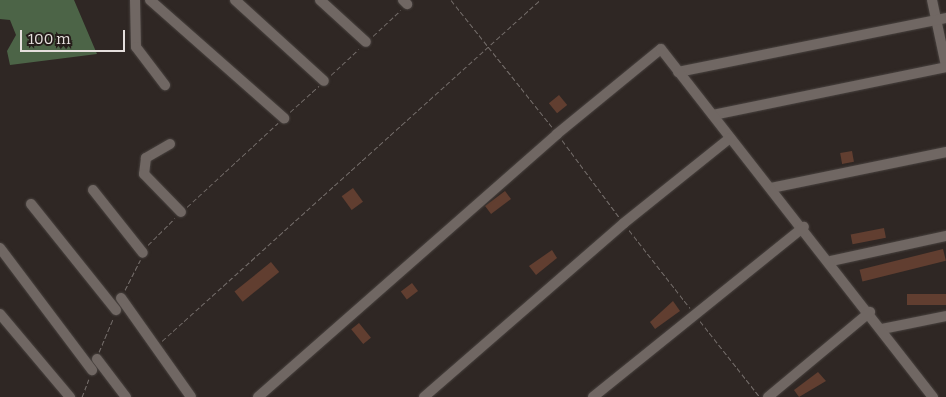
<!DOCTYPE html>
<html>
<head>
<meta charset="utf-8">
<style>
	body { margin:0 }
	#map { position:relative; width:946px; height:397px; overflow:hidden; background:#2f2724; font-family:Bitter,serif }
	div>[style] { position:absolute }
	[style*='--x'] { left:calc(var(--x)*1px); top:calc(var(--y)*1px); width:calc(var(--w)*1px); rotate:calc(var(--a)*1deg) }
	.forest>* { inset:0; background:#4c6447 }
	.building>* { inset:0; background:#613e30; transform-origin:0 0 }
	.path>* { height:1px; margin-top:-0.5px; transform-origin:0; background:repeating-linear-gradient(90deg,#756e6b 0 5px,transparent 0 7.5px) }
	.roads { filter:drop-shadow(0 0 1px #48423f) drop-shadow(0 0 1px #48423f) }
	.minor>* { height:10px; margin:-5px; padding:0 5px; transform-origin:5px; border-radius:5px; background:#706763 }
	span { translate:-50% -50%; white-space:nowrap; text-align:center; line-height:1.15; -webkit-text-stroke:5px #251d1a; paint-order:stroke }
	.scale { position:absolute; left:20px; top:30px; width:105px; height:22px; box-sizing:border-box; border:2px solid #e5dfdd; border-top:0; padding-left:6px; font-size:15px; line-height:18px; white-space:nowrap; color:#e5dfdd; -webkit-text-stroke:4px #251d1a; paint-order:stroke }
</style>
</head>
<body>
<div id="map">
	<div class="forest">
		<i style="clip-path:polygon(0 0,74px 0,97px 54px,10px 65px,7px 51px,16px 35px,10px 20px,0 19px)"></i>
	</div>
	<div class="building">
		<i style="left:559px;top:95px;width:13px;height:13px;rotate:51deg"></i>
		<i style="left:852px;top:151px;width:11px;height:12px;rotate:80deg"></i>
		<i style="left:353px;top:188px;width:17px;height:14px;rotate:54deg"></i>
		<i style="left:505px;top:191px;width:10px;height:25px;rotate:53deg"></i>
		<i style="left:884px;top:228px;width:10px;height:34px;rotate:79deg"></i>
		<i style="left:943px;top:249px;width:12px;height:86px;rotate:76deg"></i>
		<i style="clip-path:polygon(552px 250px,557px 258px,536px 275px,529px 266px)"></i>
		<i style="left:271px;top:262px;width:13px;height:47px;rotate:51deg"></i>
		<i style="left:412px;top:283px;width:10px;height:14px;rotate:53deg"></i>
		<i style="left:946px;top:294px;width:11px;height:39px;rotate:90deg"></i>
		<i style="clip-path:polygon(673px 301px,680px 311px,655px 329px,650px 322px)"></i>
		<i style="left:359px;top:323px;width:19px;height:10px;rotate:51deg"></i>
		<i style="clip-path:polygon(818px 372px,826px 381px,799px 397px,794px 390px)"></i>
	</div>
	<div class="path">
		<i style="--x:451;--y:0;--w:162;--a:51.5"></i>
		<i style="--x:373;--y:36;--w:38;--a:-43"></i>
		<i style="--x:331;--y:75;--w:38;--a:-43"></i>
		<i style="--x:290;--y:112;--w:39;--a:-42"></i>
		<i style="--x:562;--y:140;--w:96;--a:53.5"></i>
		<i style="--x:187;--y:207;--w:124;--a:-42.7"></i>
		<i style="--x:629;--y:230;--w:99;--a:52"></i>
		<i style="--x:148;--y:245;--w:38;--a:-45"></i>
		<i style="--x:125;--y:290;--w:34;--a:-63"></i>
		<i style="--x:700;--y:321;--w:95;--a:51.8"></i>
		<i style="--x:162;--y:341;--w:509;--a:-42.05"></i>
		<i style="--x:99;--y:352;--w:36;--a:-67"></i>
		<i style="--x:82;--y:397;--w:19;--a:-69"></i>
	</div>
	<div class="roads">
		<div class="minor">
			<i style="--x:135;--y:0;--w:47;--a:88.8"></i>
			<i style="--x:136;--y:47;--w:48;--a:52.7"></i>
			<i style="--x:150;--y:0;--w:179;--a:41.4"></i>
			<i style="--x:235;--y:0;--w:120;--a:42.3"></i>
			<i style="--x:320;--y:0;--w:62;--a:42.4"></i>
			<i style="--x:403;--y:0;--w:6;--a:45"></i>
			<i style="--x:932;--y:0;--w:67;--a:78"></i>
			<i style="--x:678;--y:72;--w:273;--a:-11.4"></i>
			<i style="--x:713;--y:115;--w:238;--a:-11.6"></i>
			<i style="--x:170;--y:144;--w:28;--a:150"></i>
			<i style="--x:146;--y:158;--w:16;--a:97"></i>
			<i style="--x:144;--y:174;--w:53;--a:45.8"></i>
			<i style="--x:771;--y:188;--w:179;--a:-11.6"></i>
			<i style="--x:93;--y:190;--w:80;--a:51.6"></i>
			<i style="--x:31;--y:204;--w:136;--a:51.3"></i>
			<i style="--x:0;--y:248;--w:153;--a:53"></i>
			<i style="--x:831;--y:261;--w:118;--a:-12.3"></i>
			<i style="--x:121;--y:298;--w:121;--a:54.7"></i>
			<i style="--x:0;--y:314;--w:109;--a:49.9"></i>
			<i style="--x:882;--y:329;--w:65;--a:-11.5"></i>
			<i style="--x:97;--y:359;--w:48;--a:52.7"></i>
			<i style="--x:258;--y:397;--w:398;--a:-41.3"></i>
			<i style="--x:557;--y:134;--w:134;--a:-39.3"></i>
			<i style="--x:661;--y:49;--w:442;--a:52"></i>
			<i style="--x:424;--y:397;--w:265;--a:-41"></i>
			<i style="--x:624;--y:223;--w:136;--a:-38.7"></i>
			<i style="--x:593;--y:397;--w:271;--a:-38.9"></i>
			<i style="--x:768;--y:397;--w:133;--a:-39.8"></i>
		</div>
	</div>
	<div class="scale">100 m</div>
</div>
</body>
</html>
